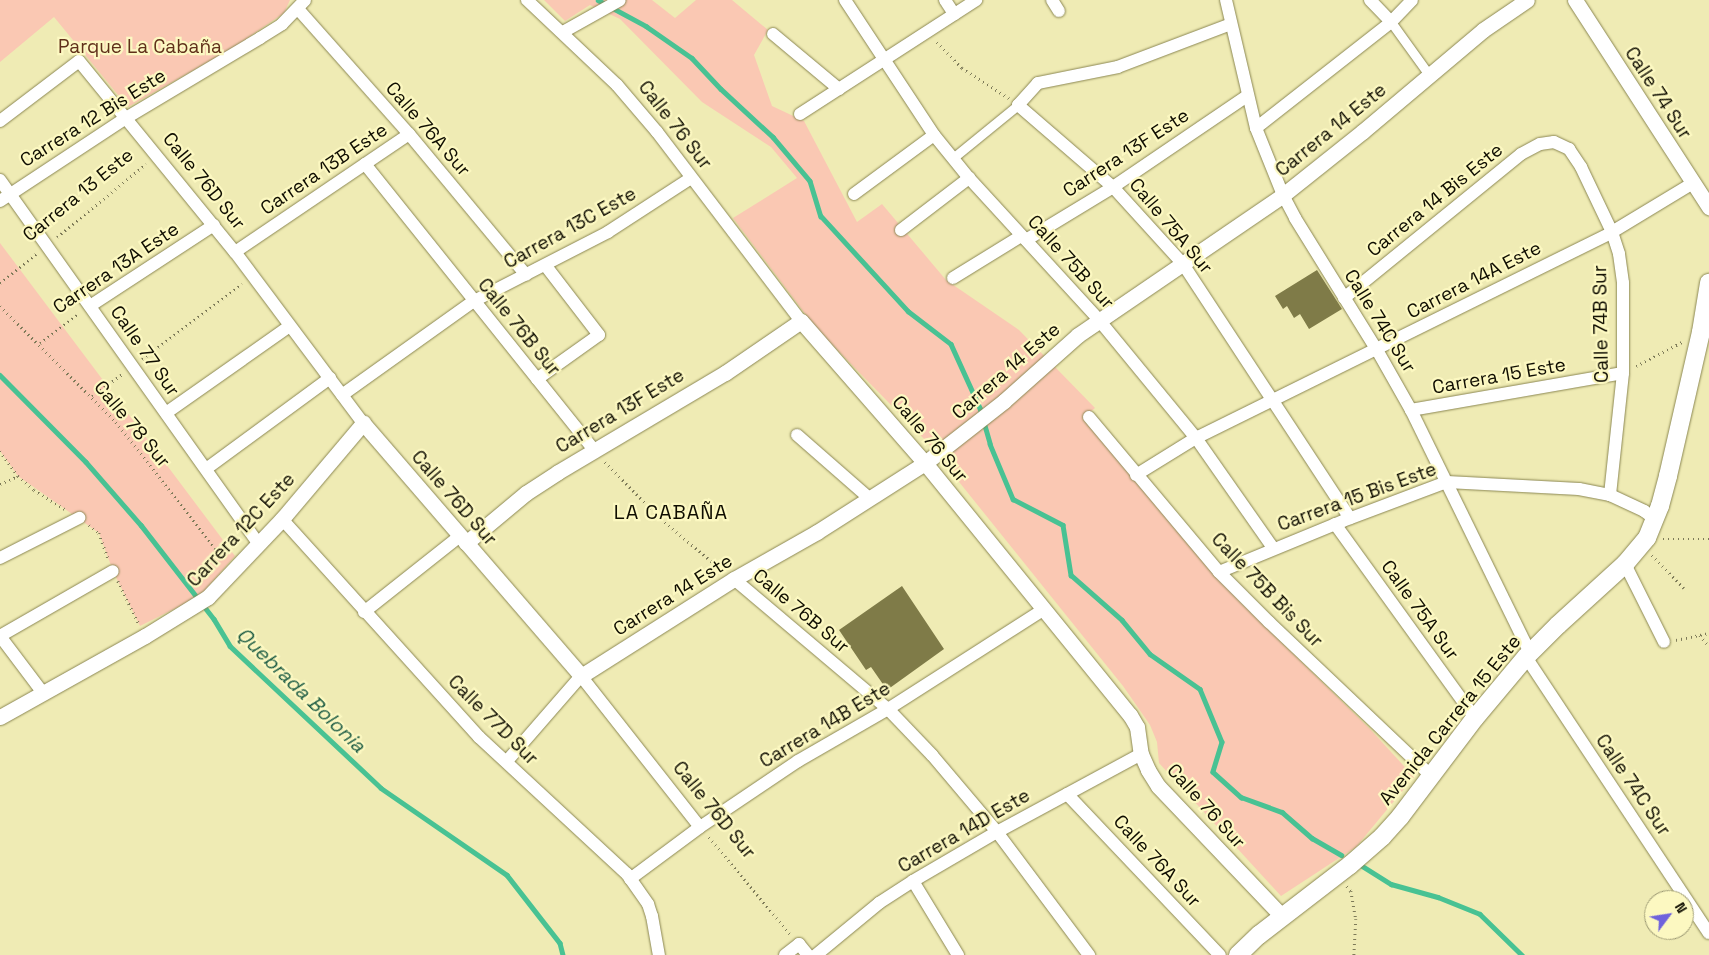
<!DOCTYPE html>
<html>
<head>
<meta charset="utf-8">
<style>
	body { margin:0 }
	#map { position:relative; width:1709px; height:955px; overflow:hidden; background:#efebb4; font-family:"Space Grotesk",sans-serif }
	div>[style] { position:absolute }
	[style*='--x'] { left:calc(var(--x)*1px); top:calc(var(--y)*1px); width:calc(var(--w)*1px); rotate:calc(var(--a)*1deg) }
	.green>* { inset:0; background:#fac8b3 }
	.stream>* { height:4.5px; margin:-2.25px; padding:0 2.25px; transform-origin:2.25px; border-radius:2.25px; background:#48c293 }
	.building>* { inset:0; background:#7f7b48 }
	.path>* { height:2.5px; margin-top:-1.25px; transform-origin:0; background:repeating-linear-gradient(90deg,#7d7a58 0 1px,transparent 0 5px) }
	.roads { filter:drop-shadow(0 0 1px #8b8753) drop-shadow(0 0 1px #8b8753) }
	.pedestrian>* { height:9px; margin:-4.5px; padding:0 4.5px; transform-origin:4.5px; border-radius:4.5px; background:#fff }
	.minor>* { height:12px; margin:-6px; padding:0 6px; transform-origin:6px; border-radius:6px; background:#fff }
	.tertiary>* { height:15px; margin:-7.5px; padding:0 7.5px; transform-origin:7.5px; border-radius:7.5px; background:#fff }
	.secondary>* { height:18px; margin:-9px; padding:0 9px; transform-origin:9px; border-radius:9px; background:#fff }
	span { translate:-50% -50%; white-space:nowrap; text-align:center; line-height:1.15; -webkit-text-stroke:4.5px #fcf8c1; paint-order:stroke }
	.park-label { font-size:19px; color:#60301a }
	.street-label { font-size:19px; color:#0f0d00 }
	.neighbourhood-label { font-size:20px; color:#0f0d00; letter-spacing:1px }
	.water-label { font-size:20px; color:#1c5b43; font-style:italic }
	.north { position:absolute; left:1644px; top:890px; width:50px; height:50px; box-sizing:border-box; background:#fcf8c1; border:1px solid #9d9a74; border-radius:50%; rotate:59deg; font-size:14px; font-weight:700; line-height:20px; text-align:center; color:#0f0d00 }
	.north::after { content:''; display:block; margin:auto; width:18px; height:22px; background:#6f62dc; clip-path:polygon(50% 0,100% 100%,50% 72%,0 100%) }
</style>
</head>
<body>
<div id="map">
	<div class="green">
		<i style="clip-path:polygon(0 0,290px 0,284px 13px,233px 48px,128px 107px,54px 17px,0 62px)"></i>
		<i style="clip-path:polygon(544px 0,652px 0,675px 18px,696px 0,732px 0,768px 30px,754px 55px,772px 106px,804px 121px,857px 222px,882px 204px,946px 280px,1019px 330px,1095px 408px,1083px 418px,1238px 600px,1370px 729px,1414px 777px,1356px 847px,1281px 896px,1159px 763px,1157px 742px,1150px 725px,1123px 686px,927px 442px,815px 327px,733px 218px,797px 178px,771px 147px,702px 102px,620px 19px,590px 5px,565px 21px)"></i>
		<i style="clip-path:polygon(0 243px,235px 556px,204px 591px,186px 603px,140px 626px,113px 571px,99px 533px,18px 476px,0 451px)"></i>
	</div>
	<div class="stream">
		<i style="--x:598;--y:0;--w:55;--a:28.4"></i>
		<i style="--x:646;--y:26;--w:56;--a:34.8"></i>
		<i style="--x:692;--y:58;--w:42;--a:46.9"></i>
		<i style="--x:721;--y:89;--w:71;--a:42.7"></i>
		<i style="--x:773;--y:137;--w:57;--a:49.9"></i>
		<i style="--x:810;--y:181;--w:37;--a:73"></i>
		<i style="--x:821;--y:216;--w:129;--a:47.5"></i>
		<i style="--x:908;--y:311;--w:54;--a:37.5"></i>
		<i style="--x:951;--y:344;--w:70;--a:65.6"></i>
		<i style="--x:980;--y:408;--w:37;--a:74"></i>
		<i style="--x:990;--y:444;--w:60;--a:67.3"></i>
		<i style="--x:1013;--y:499;--w:56;--a:27.5"></i>
		<i style="--x:1063;--y:525;--w:51;--a:80.9"></i>
		<i style="--x:1071;--y:575;--w:68;--a:41.4"></i>
		<i style="--x:1122;--y:620;--w:44;--a:50.5"></i>
		<i style="--x:1150;--y:654;--w:61;--a:35"></i>
		<i style="--x:1200;--y:689;--w:57;--a:67.5"></i>
		<i style="--x:1222;--y:742;--w:31;--a:107"></i>
		<i style="--x:1213;--y:772;--w:38;--a:42"></i>
		<i style="--x:1241;--y:797;--w:44;--a:20.1"></i>
		<i style="--x:1282;--y:812;--w:40;--a:41"></i>
		<i style="--x:1312;--y:838;--w:34;--a:30"></i>
		<i style="--x:0;--y:375;--w:122;--a:45.3"></i>
		<i style="--x:86;--y:462;--w:84;--a:48.9"></i>
		<i style="--x:141;--y:525;--w:119;--a:52.2"></i>
		<i style="--x:214;--y:619;--w:31;--a:59"></i>
		<i style="--x:230;--y:646;--w:207;--a:43.2"></i>
		<i style="--x:381;--y:788;--w:153;--a:34.6"></i>
		<i style="--x:507;--y:875;--w:86;--a:52.1"></i>
		<i style="--x:560;--y:943;--w:12;--a:76"></i>
		<i style="--x:1359;--y:864;--w:38;--a:32"></i>
		<i style="--x:1391;--y:884;--w:49;--a:15.5"></i>
		<i style="--x:1438;--y:897;--w:45;--a:22"></i>
		<i style="--x:1480;--y:914;--w:59;--a:44.3"></i>
	</div>
	<div class="building">
		<i style="clip-path:polygon(1317px 270px,1342px 309px,1309px 329px,1300px 314px,1294px 318px,1287px 306px,1283px 309px,1275px 296px)"></i>
		<i style="clip-path:polygon(902px 586px,944px 649px,887px 690px,871px 667px,866px 670px,839px 630px)"></i>
	</div>
	<div class="path">
		<i style="--x:937;--y:42;--w:36;--a:46"></i>
		<i style="--x:962;--y:68;--w:56;--a:32.6"></i>
		<i style="--x:57;--y:237;--w:115;--a:-39.4"></i>
		<i style="--x:0;--y:283;--w:48;--a:-39"></i>
		<i style="--x:0;--y:306;--w:164;--a:45"></i>
		<i style="--x:116;--y:422;--w:174;--a:51.8"></i>
		<i style="--x:40;--y:343;--w:48;--a:-37.3"></i>
		<i style="--x:142;--y:359;--w:125;--a:-36.9"></i>
		<i style="--x:1636;--y:366;--w:52;--a:-27.6"></i>
		<i style="--x:92;--y:396;--w:37;--a:-36"></i>
		<i style="--x:0;--y:451;--w:31;--a:54"></i>
		<i style="--x:18;--y:476;--w:21;--a:41"></i>
		<i style="--x:34;--y:490;--w:36;--a:32"></i>
		<i style="--x:605;--y:462;--w:80;--a:45.5"></i>
		<i style="--x:661;--y:519;--w:80;--a:39.9"></i>
		<i style="--x:0;--y:484;--w:20;--a:-24"></i>
		<i style="--x:89;--y:525;--w:13;--a:39"></i>
		<i style="--x:99;--y:533;--w:27;--a:70"></i>
		<i style="--x:1663;--y:539;--w:46;--a:0"></i>
		<i style="--x:1652;--y:555;--w:46;--a:45.9"></i>
		<i style="--x:118;--y:581;--w:48;--a:64"></i>
		<i style="--x:1700;--y:635;--w:14;--a:51"></i>
		<i style="--x:1676;--y:640;--w:34;--a:-12"></i>
		<i style="--x:709;--y:837;--w:128;--a:50.1"></i>
		<i style="--x:1347;--y:886;--w:6;--a:51"></i>
		<i style="--x:1351;--y:891;--w:28;--a:80"></i>
		<i style="--x:1356;--y:919;--w:36;--a:93"></i>
	</div>
	<div class="roads">
		<div class="pedestrian">
			<i style="--x:1391;--y:22;--w:67;--a:54.2"></i>
			<i style="--x:953;--y:158;--w:84;--a:-39.2"></i>
		</div>
		<div class="minor">
			<i style="--x:527;--y:0;--w:124;--a:43.4"></i>
			<i style="--x:617;--y:85;--w:62;--a:49.6"></i>
			<i style="--x:657;--y:132;--w:238;--a:52.7"></i>
			<i style="--x:845;--y:0;--w:162;--a:56.6"></i>
			<i style="--x:934;--y:135;--w:55;--a:50.9"></i>
			<i style="--x:969;--y:178;--w:193;--a:47.5"></i>
			<i style="--x:1099;--y:320;--w:153;--a:50.6"></i>
			<i style="--x:1196;--y:438;--w:134;--a:55"></i>
			<i style="--x:945;--y:0;--w:17;--a:57"></i>
			<i style="--x:1052;--y:0;--w:13;--a:58"></i>
			<i style="--x:1226;--y:0;--w:131;--a:76.8"></i>
			<i style="--x:1256;--y:128;--w:72;--a:68.1"></i>
			<i style="--x:1283;--y:195;--w:26;--a:62"></i>
			<i style="--x:1295;--y:218;--w:155;--a:58.2"></i>
			<i style="--x:1377;--y:350;--w:69;--a:60.5"></i>
			<i style="--x:1411;--y:410;--w:271;--a:63.9"></i>
			<i style="--x:1370;--y:0;--w:30;--a:46"></i>
			<i style="--x:298;--y:9;--w:167;--a:48.4"></i>
			<i style="--x:409;--y:134;--w:183;--a:50.3"></i>
			<i style="--x:1231;--y:24;--w:121;--a:159.2"></i>
			<i style="--x:1118;--y:67;--w:82;--a:168.7"></i>
			<i style="--x:1038;--y:83;--w:30;--a:132"></i>
			<i style="--x:1018;--y:105;--w:125;--a:40.8"></i>
			<i style="--x:1113;--y:187;--w:104;--a:47.7"></i>
			<i style="--x:1183;--y:264;--w:304;--a:56.7"></i>
			<i style="--x:563;--y:32;--w:65;--a:-29.3"></i>
			<i style="--x:773;--y:34;--w:86;--a:39.8"></i>
			<i style="--x:800;--y:114;--w:210;--a:-32.9"></i>
			<i style="--x:0;--y:121;--w:99;--a:-37.2"></i>
			<i style="--x:79;--y:61;--w:247;--a:50.8"></i>
			<i style="--x:235;--y:252;--w:214;--a:53.2"></i>
			<i style="--x:1256;--y:128;--w:172;--a:-38.1"></i>
			<i style="--x:1391;--y:22;--w:30;--a:-46"></i>
			<i style="--x:365;--y:164;--w:366;--a:51.3"></i>
			<i style="--x:0;--y:180;--w:447;--a:54.6"></i>
			<i style="--x:854;--y:194;--w:99;--a:-36.4"></i>
			<i style="--x:0;--y:201;--w:151;--a:-33.4"></i>
			<i style="--x:126;--y:118;--w:156;--a:-30.8"></i>
			<i style="--x:260;--y:38;--w:26;--a:-32"></i>
			<i style="--x:282;--y:24;--w:33;--a:-46"></i>
			<i style="--x:901;--y:230;--w:86;--a:-37.4"></i>
			<i style="--x:1026;--y:240;--w:102;--a:-31.3"></i>
			<i style="--x:1113;--y:187;--w:162;--a:-34.2"></i>
			<i style="--x:235;--y:252;--w:210;--a:-34.1"></i>
			<i style="--x:953;--y:278;--w:80;--a:-31.7"></i>
			<i style="--x:1344;--y:298;--w:228;--a:-39.1"></i>
			<i style="--x:1521;--y:154;--w:21;--a:-28"></i>
			<i style="--x:1540;--y:144;--w:14;--a:-8"></i>
			<i style="--x:1554;--y:142;--w:17;--a:25"></i>
			<i style="--x:1569;--y:149;--w:22;--a:56"></i>
			<i style="--x:1581;--y:167;--w:72;--a:64.5"></i>
			<i style="--x:1612;--y:232;--w:23;--a:72"></i>
			<i style="--x:1619;--y:254;--w:29;--a:82"></i>
			<i style="--x:1623;--y:283;--w:90;--a:90"></i>
			<i style="--x:1623;--y:373;--w:123;--a:96.1"></i>
			<i style="--x:90;--y:306;--w:148;--a:-33.2"></i>
			<i style="--x:537;--y:379;--w:76;--a:-35.4"></i>
			<i style="--x:599;--y:335;--w:88;--a:-127.6"></i>
			<i style="--x:342;--y:395;--w:162;--a:-35.5"></i>
			<i style="--x:474;--y:301;--w:151;--a:-27.2"></i>
			<i style="--x:608;--y:232;--w:99;--a:-33"></i>
			<i style="--x:1411;--y:410;--w:215;--a:-9.9"></i>
			<i style="--x:166;--y:413;--w:151;--a:-35.1"></i>
			<i style="--x:1089;--y:417;--w:202;--a:50"></i>
			<i style="--x:1219;--y:572;--w:71;--a:45"></i>
			<i style="--x:1269;--y:622;--w:224;--a:43.5"></i>
			<i style="--x:797;--y:435;--w:97;--a:41.2"></i>
			<i style="--x:206;--y:469;--w:154;--a:-36.3"></i>
			<i style="--x:1136;--y:475;--w:70;--a:-31.7"></i>
			<i style="--x:1196;--y:438;--w:464;--a:-26.3"></i>
			<i style="--x:1612;--y:232;--w:95;--a:-31.2"></i>
			<i style="--x:282;--y:519;--w:294;--a:47.9"></i>
			<i style="--x:479;--y:737;--w:202;--a:42.8"></i>
			<i style="--x:627;--y:874;--w:37;--a:55"></i>
			<i style="--x:648;--y:904;--w:13;--a:72"></i>
			<i style="--x:652;--y:916;--w:40;--a:80"></i>
			<i style="--x:1335;--y:524;--w:239;--a:54.2"></i>
			<i style="--x:0;--y:558;--w:89;--a:-26.9"></i>
			<i style="--x:1625;--y:564;--w:87;--a:63.4"></i>
			<i style="--x:1219;--y:572;--w:134;--a:-22.4"></i>
			<i style="--x:1343;--y:521;--w:111;--a:-20.6"></i>
			<i style="--x:1447;--y:482;--w:132;--a:3"></i>
			<i style="--x:1579;--y:489;--w:32;--a:11"></i>
			<i style="--x:1610;--y:495;--w:38;--a:25"></i>
			<i style="--x:1644;--y:511;--w:15;--a:37"></i>
			<i style="--x:734;--y:579;--w:202;--a:40.2"></i>
			<i style="--x:888;--y:709;--w:64;--a:46.3"></i>
			<i style="--x:932;--y:755;--w:101;--a:49.8"></i>
			<i style="--x:997;--y:832;--w:154;--a:53.2"></i>
			<i style="--x:364;--y:612;--w:122;--a:-38.4"></i>
			<i style="--x:0;--y:636;--w:130;--a:-29.9"></i>
			<i style="--x:0;--y:636;--w:71;--a:53"></i>
			<i style="--x:1526;--y:657;--w:331;--a:56.5"></i>
			<i style="--x:507;--y:761;--w:113;--a:-49"></i>
			<i style="--x:581;--y:676;--w:192;--a:51.8"></i>
			<i style="--x:1067;--y:794;--w:222;--a:46.5"></i>
			<i style="--x:630;--y:879;--w:87;--a:-36.6"></i>
			<i style="--x:700;--y:827;--w:118;--a:-34"></i>
			<i style="--x:798;--y:761;--w:104;--a:-30"></i>
			<i style="--x:888;--y:709;--w:184;--a:-32.6"></i>
			<i style="--x:913;--y:881;--w:87;--a:58.7"></i>
			<i style="--x:785;--y:955;--w:18;--a:-38"></i>
			<i style="--x:799;--y:944;--w:14;--a:51"></i>
			<i style="--x:816;--y:955;--w:82;--a:-39.5"></i>
			<i style="--x:879;--y:903;--w:40;--a:-32.9"></i>
			<i style="--x:913;--y:881;--w:97;--a:-30.3"></i>
			<i style="--x:997;--y:832;--w:164;--a:-28.4"></i>
		</div>
		<div class="tertiary">
			<i style="--x:1575;--y:0;--w:247;--a:57.1"></i>
			<i style="--x:466;--y:543;--w:78;--a:-39.8"></i>
			<i style="--x:526;--y:493;--w:38;--a:-33"></i>
			<i style="--x:558;--y:472;--w:194;--a:-30.7"></i>
			<i style="--x:725;--y:373;--w:92;--a:-34.4"></i>
			<i style="--x:801;--y:321;--w:189;--a:48.9"></i>
			<i style="--x:925;--y:463;--w:325;--a:50.9"></i>
			<i style="--x:1130;--y:715;--w:14;--a:60"></i>
			<i style="--x:1137;--y:727;--w:27;--a:82"></i>
			<i style="--x:1141;--y:754;--w:17;--a:66"></i>
			<i style="--x:1148;--y:770;--w:19;--a:58"></i>
			<i style="--x:1158;--y:786;--w:180;--a:46.4"></i>
			<i style="--x:0;--y:717;--w:166;--a:-29.2"></i>
			<i style="--x:145;--y:636;--w:74;--a:-31.8"></i>
			<i style="--x:208;--y:597;--w:108;--a:-46.5"></i>
			<i style="--x:282;--y:519;--w:126;--a:-49.8"></i>
			<i style="--x:363;--y:423;--w:334;--a:49.2"></i>
			<i style="--x:581;--y:676;--w:181;--a:-32.4"></i>
			<i style="--x:734;--y:579;--w:95;--a:-29.5"></i>
			<i style="--x:817;--y:532;--w:128;--a:-32.6"></i>
			<i style="--x:925;--y:463;--w:100;--a:-38.1"></i>
			<i style="--x:1004;--y:401;--w:99;--a:-41.7"></i>
			<i style="--x:1078;--y:335;--w:248;--a:-34.3"></i>
			<i style="--x:1283;--y:195;--w:101;--a:-38.6"></i>
			<i style="--x:1362;--y:132;--w:158;--a:-40.1"></i>
			<i style="--x:1483;--y:30;--w:53;--a:-34.3"></i>
		</div>
		<div class="secondary">
			<i style="--x:1238;--y:955;--w:29;--a:-44"></i>
			<i style="--x:1259;--y:935;--w:115;--a:-37.6"></i>
			<i style="--x:1350;--y:865;--w:43;--a:-41.2"></i>
			<i style="--x:1382;--y:837;--w:27;--a:-48"></i>
			<i style="--x:1400;--y:817;--w:124;--a:-52.9"></i>
			<i style="--x:1475;--y:718;--w:80;--a:-50.1"></i>
			<i style="--x:1526;--y:657;--w:45;--a:-45"></i>
			<i style="--x:1558;--y:625;--w:91;--a:-42.3"></i>
			<i style="--x:1625;--y:564;--w:34;--a:-50"></i>
			<i style="--x:1647;--y:538;--w:35;--a:-68"></i>
			<i style="--x:1660;--y:506;--w:31;--a:-75"></i>
			<i style="--x:1668;--y:476;--w:148;--a:-77.1"></i>
			<i style="--x:1701;--y:332;--w:50;--a:-80.7"></i>
		</div>
	</div>
	<div class="park-label">
		<span style="left:140px;top:47px">Parque La Cabaña</span>
	</div>
	<div class="street-label">
		<span style="left:1658px;top:93px;rotate:57deg">Calle 74 Sur</span>
		<span style="left:93px;top:118px;rotate:-32deg">Carrera 12 Bis Este</span>
		<span style="left:675px;top:125px;rotate:52deg">Calle 76 Sur</span>
		<span style="left:428px;top:129px;rotate:49deg">Calle 76A Sur</span>
		<span style="left:1331px;top:130px;rotate:-39deg">Carrera 14 Este</span>
		<span style="left:1126px;top:153px;rotate:-33deg">Carrera 13F Este</span>
		<span style="left:324px;top:169px;rotate:-34deg">Carrera 13B Este</span>
		<span style="left:204px;top:181px;rotate:51deg">Calle 76D Sur</span>
		<span style="left:78px;top:195px;rotate:-39deg">Carrera 13 Este</span>
		<span style="left:1435px;top:200px;rotate:-39deg">Carrera 14 Bis Este</span>
		<span style="left:1171px;top:226px;rotate:50deg">Calle 75A Sur</span>
		<span style="left:570px;top:228px;rotate:-29deg">Carrera 13C Este</span>
		<span style="left:1071px;top:262px;rotate:48deg">Calle 75B Sur</span>
		<span style="left:116px;top:268px;rotate:-34deg">Carrera 13A Este</span>
		<span style="left:1474px;top:280px;rotate:-27deg">Carrera 14A Este</span>
		<span style="left:1380px;top:321px;rotate:58deg">Calle 74C Sur</span>
		<span style="left:1601px;top:324px;rotate:-91deg">Calle 74B Sur</span>
		<span style="left:519px;top:327px;rotate:51deg">Calle 76B Sur</span>
		<span style="left:145px;top:351px;rotate:55deg">Calle 77 Sur</span>
		<span style="left:1006px;top:371px;rotate:-41deg">Carrera 14 Este</span>
		<span style="left:1499px;top:376px;rotate:-10deg">Carrera 15 Este</span>
		<span style="left:620px;top:411px;rotate:-31deg">Carrera 13F Este</span>
		<span style="left:132px;top:424px;rotate:50deg">Calle 78 Sur</span>
		<span style="left:930px;top:439px;rotate:50deg">Calle 76 Sur</span>
		<span style="left:1357px;top:497px;rotate:-20deg">Carrera 15 Bis Este</span>
		<span style="left:454px;top:498px;rotate:49deg">Calle 76D Sur</span>
		<span style="left:241px;top:530px;rotate:-47deg">Carrera 12C Este</span>
		<span style="left:1267px;top:590px;rotate:46deg">Calle 75B Bis Sur</span>
		<span style="left:673px;top:595px;rotate:-32deg">Carrera 14 Este</span>
		<span style="left:1420px;top:610px;rotate:54deg">Calle 75A Sur</span>
		<span style="left:801px;top:611px;rotate:40deg">Calle 76B Sur</span>
		<span style="left:493px;top:720px;rotate:45deg">Calle 77D Sur</span>
		<span style="left:1450px;top:720px;rotate:-51deg">Avenida Carrera 15 Este</span>
		<span style="left:825px;top:725px;rotate:-31deg">Carrera 14B Este</span>
		<span style="left:1633px;top:785px;rotate:56deg">Calle 74C Sur</span>
		<span style="left:1206px;top:806px;rotate:48deg">Calle 76 Sur</span>
		<span style="left:714px;top:810px;rotate:51deg">Calle 76D Sur</span>
		<span style="left:964px;top:831px;rotate:-30deg">Carrera 14D Este</span>
		<span style="left:1157px;top:861px;rotate:47deg">Calle 76A Sur</span>
	</div>
	<div class="neighbourhood-label">
		<span style="left:671px;top:512px">LA CABAÑA</span>
	</div>
	<div class="water-label">
		<span style="left:301px;top:690px;rotate:44deg">Quebrada Bolonia</span>
	</div>
	<div class="north">N</div>
</div>
</body>
</html>
